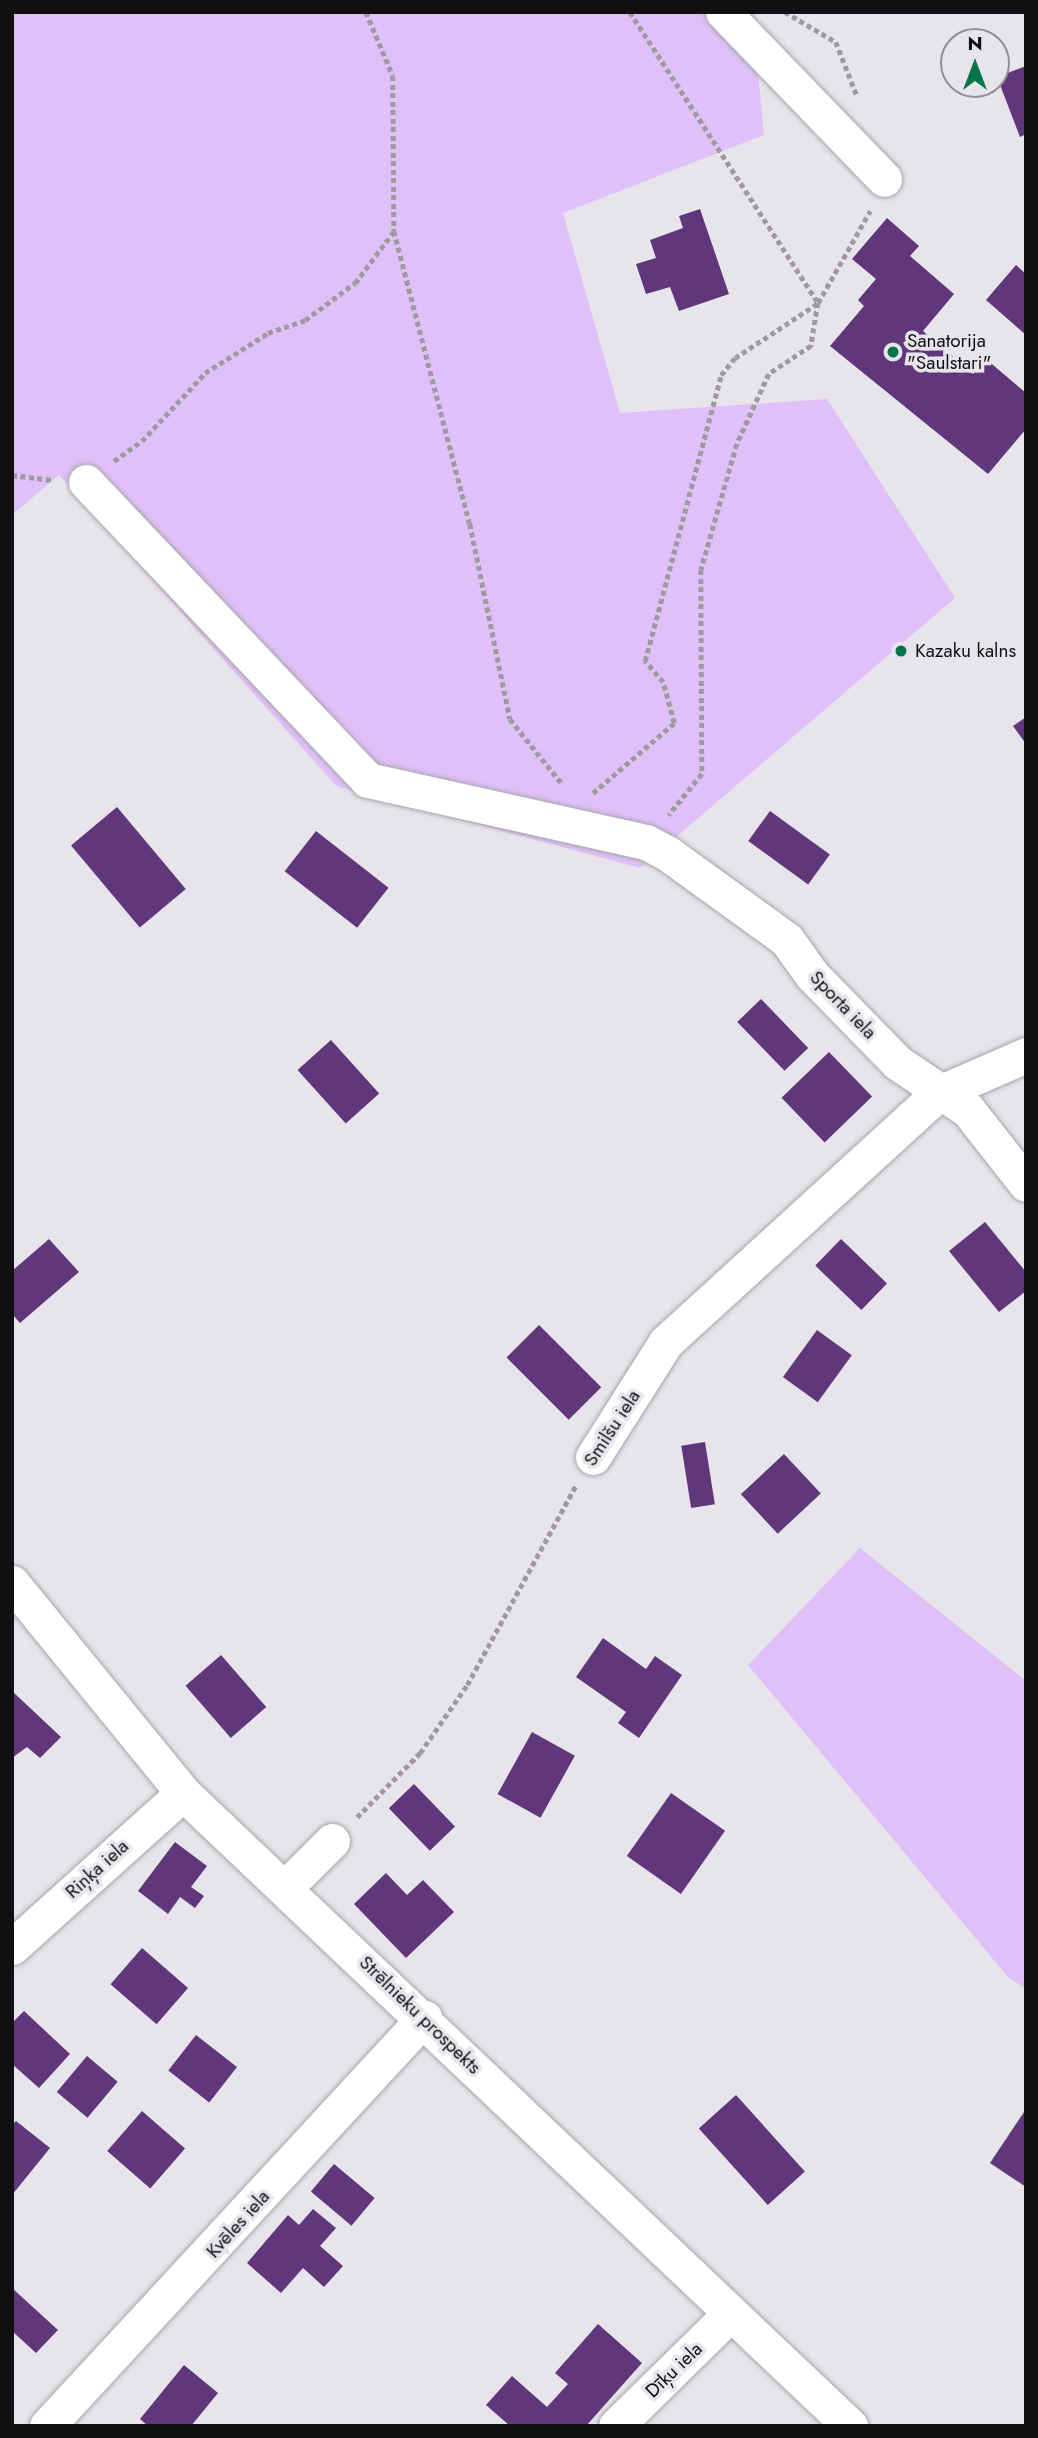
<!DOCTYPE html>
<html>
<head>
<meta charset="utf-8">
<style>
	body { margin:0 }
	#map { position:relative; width:1038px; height:2438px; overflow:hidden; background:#e8e4eb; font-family:Jost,sans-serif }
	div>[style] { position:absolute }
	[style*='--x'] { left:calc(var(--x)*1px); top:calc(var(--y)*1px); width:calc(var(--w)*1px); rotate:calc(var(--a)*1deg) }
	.green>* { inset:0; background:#e0c0f8 }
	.building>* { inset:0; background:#60377b; transform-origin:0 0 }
	.path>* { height:4.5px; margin-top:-2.25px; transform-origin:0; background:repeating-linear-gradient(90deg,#9e9aa0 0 5px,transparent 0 8.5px) }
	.roads { filter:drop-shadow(0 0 2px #a8a4ab) drop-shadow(0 0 2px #a8a4ab) }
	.minor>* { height:35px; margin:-17.5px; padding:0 17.5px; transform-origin:17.5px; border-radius:17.5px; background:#fff }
	.dots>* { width:19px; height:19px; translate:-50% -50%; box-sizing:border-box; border:4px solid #e8e4eb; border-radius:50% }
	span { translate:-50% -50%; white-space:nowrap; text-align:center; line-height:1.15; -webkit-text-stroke:7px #e8e4eb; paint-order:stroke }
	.poi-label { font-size:19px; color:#110f12 }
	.left { translate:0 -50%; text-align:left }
	.street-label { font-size:19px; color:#110f12 }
	.frame { position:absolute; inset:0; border:14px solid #110f12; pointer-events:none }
	.north { position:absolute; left:940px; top:28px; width:70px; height:70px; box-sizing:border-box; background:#e8e4eb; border:2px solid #928f94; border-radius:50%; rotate:0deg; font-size:19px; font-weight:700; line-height:28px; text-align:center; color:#110f12 }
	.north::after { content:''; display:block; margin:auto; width:24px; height:32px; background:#09734b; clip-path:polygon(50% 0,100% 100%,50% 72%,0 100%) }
</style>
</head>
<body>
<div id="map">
	<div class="green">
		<i style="clip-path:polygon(12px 12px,752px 12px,764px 135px,563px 213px,620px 413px,827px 399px,955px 598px,640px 868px,336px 786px,59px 475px,12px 515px)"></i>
		<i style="clip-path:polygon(860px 1548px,1026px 1681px,1026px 1989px,1008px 1977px,748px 1665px)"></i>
	</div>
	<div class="building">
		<i style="clip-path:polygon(1026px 66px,1026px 134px,1020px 137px,997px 77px)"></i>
		<i style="clip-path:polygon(700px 209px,729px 294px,679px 311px,670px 287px,646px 294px,636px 264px,656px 258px,650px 240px,683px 228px,679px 216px)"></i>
		<i style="clip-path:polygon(887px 218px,919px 246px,910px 256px,954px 294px,923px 331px,973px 374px,986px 359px,1026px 393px,1026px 429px,988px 474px,830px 346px,864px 306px,858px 300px,876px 279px,852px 259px)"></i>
		<i style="clip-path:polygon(1016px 265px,1026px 274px,1026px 335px,986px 300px)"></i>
		<i style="clip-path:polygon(1026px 717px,1026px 744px,1013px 726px)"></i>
		<i style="left:117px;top:807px;width:107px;height:60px;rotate:50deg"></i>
		<i style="left:770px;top:811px;width:74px;height:37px;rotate:36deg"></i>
		<i style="left:316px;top:831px;width:92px;height:51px;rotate:38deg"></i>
		<i style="left:761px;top:999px;width:68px;height:33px;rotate:46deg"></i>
		<i style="left:331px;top:1040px;width:72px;height:45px;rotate:48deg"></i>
		<i style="left:829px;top:1052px;width:62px;height:66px;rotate:46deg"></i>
		<i style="clip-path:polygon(985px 1222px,1026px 1272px,1026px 1291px,999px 1312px,949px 1251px)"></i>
		<i style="clip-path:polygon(49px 1239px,79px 1272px,20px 1323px,12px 1314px,12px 1271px)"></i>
		<i style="left:841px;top:1239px;width:64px;height:37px;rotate:44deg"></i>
		<i style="left:539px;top:1325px;width:88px;height:46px;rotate:45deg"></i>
		<i style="left:817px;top:1330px;width:43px;height:58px;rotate:36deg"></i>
		<i style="left:705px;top:1442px;width:63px;height:24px;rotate:81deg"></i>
		<i style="left:784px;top:1454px;width:54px;height:59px;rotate:47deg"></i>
		<i style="clip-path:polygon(603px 1638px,646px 1669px,655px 1656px,682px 1675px,639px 1738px,618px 1723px,626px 1712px,576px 1677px)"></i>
		<i style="left:221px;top:1655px;width:69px;height:47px;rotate:49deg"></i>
		<i style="clip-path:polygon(12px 1691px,61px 1737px,40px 1758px,27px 1747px,12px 1758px)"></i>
		<i style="left:532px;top:1732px;width:49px;height:71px;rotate:29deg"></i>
		<i style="left:414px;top:1784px;width:59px;height:35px;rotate:46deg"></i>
		<i style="left:671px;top:1793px;width:66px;height:77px;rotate:35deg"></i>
		<i style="clip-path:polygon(175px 1842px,207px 1866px,191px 1887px,204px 1896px,195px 1908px,180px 1897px,168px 1914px,138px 1891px)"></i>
		<i style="clip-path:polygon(386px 1873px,407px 1895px,423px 1880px,454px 1912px,406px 1958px,354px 1904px)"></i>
		<i style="left:142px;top:1948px;width:61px;height:48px;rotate:41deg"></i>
		<i style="clip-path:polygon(24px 2011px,70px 2054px,39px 2088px,12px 2064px,12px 2023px)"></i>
		<i style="left:196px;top:2035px;width:52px;height:45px;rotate:38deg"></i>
		<i style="left:87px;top:2056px;width:40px;height:47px;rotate:40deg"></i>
		<i style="left:736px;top:2095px;width:103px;height:50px;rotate:48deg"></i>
		<i style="left:142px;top:2111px;width:57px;height:53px;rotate:41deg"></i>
		<i style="clip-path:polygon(1024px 2112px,1026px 2114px,1026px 2187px,990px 2163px)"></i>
		<i style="clip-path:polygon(16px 2121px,50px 2148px,12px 2195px,12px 2125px)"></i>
		<i style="left:334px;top:2164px;width:53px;height:36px;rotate:40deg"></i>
		<i style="clip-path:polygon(313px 2209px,336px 2228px,320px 2246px,343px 2266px,324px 2287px,303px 2268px,281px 2293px,247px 2263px,288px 2215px,299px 2225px)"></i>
		<i style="clip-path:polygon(12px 2288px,58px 2330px,36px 2353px,12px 2331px)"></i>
		<i style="clip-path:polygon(598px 2324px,642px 2363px,586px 2426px,510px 2426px,486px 2405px,512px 2376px,547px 2407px,568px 2384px,555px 2373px)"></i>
		<i style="clip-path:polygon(184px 2365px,218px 2393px,191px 2426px,148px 2426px,140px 2419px)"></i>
	</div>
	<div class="path">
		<i style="--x:366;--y:12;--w:69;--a:67.1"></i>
		<i style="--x:393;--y:76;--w:155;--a:89.6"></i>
		<i style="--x:394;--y:231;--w:303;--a:75.5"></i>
		<i style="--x:470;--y:524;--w:199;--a:78.4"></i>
		<i style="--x:510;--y:719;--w:85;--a:51.2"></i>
		<i style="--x:630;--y:12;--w:346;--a:57.1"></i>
		<i style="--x:818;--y:303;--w:44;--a:99.2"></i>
		<i style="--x:811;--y:346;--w:50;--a:146.3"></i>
		<i style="--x:769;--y:374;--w:77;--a:114.6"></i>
		<i style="--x:737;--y:444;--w:131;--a:105.9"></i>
		<i style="--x:701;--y:570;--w:204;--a:89.7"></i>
		<i style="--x:702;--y:774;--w:53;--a:128.8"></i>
		<i style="--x:785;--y:12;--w:59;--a:30.5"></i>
		<i style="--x:836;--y:42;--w:58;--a:68.7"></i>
		<i style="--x:114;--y:461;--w:34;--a:-36"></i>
		<i style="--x:142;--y:441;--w:93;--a:-47.2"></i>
		<i style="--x:205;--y:373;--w:75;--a:-32.4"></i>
		<i style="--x:268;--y:333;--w:39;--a:-19"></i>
		<i style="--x:305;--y:320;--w:62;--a:-36.5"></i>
		<i style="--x:355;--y:283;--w:65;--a:-53.1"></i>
		<i style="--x:12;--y:475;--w:41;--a:7"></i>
		<i style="--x:593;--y:793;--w:107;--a:-40.8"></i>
		<i style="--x:674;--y:723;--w:42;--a:-105"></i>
		<i style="--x:663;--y:682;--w:28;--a:-131"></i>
		<i style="--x:645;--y:661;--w:296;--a:-75.1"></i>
		<i style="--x:721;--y:375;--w:22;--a:-51"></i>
		<i style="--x:735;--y:358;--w:100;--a:-33.5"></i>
		<i style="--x:818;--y:303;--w:106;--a:-60.5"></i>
		<i style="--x:357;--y:1817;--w:90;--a:-45.5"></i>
		<i style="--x:420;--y:1753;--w:83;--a:-55.3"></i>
		<i style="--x:467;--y:1685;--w:228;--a:-61.4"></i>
	</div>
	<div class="roads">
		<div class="minor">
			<i style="--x:723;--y:12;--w:232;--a:46"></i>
			<i style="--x:86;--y:482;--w:410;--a:46.6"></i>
			<i style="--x:368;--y:780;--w:285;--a:12.6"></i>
			<i style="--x:646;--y:842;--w:24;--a:28"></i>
			<i style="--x:667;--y:853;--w:148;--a:35.9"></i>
			<i style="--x:787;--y:940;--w:43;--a:54.5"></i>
			<i style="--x:812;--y:975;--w:123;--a:45.7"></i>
			<i style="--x:898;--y:1063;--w:84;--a:33.9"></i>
			<i style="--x:968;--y:1110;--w:94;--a:51.9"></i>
			<i style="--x:593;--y:1457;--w:136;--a:-57.6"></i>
			<i style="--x:666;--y:1342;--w:369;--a:-42.4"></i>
			<i style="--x:939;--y:1093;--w:95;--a:-23.6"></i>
			<i style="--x:12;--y:1583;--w:271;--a:50.8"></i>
			<i style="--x:183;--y:1793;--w:920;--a:43.5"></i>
			<i style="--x:286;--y:1887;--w:65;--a:-45"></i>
			<i style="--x:12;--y:1947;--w:230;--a:-42"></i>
			<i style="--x:47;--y:2426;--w:556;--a:-47.26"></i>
			<i style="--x:616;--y:2426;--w:160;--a:-44.5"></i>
		</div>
	</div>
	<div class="dots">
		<i style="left:893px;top:352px;background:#09734b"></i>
		<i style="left:901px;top:651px;background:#09734b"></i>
	</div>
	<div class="poi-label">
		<span class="left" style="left:907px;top:352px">Sanatorija<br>"Saulstari"</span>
		<span class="left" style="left:915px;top:651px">Kazaku kalns</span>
	</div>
	<div class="street-label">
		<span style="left:843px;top:1005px;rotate:46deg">Sporta iela</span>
		<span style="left:612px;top:1428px;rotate:-57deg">Smilšu iela</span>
		<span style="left:97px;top:1869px;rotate:-42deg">Riņķa iela</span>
		<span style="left:420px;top:2015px;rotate:44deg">Strēlnieku prospekts</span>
		<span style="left:238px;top:2224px;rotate:-48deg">Kvēles iela</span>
		<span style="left:674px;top:2370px;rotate:-44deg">Dīķu iela</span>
	</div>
	<div class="frame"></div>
	<div class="north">N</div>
</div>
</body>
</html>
